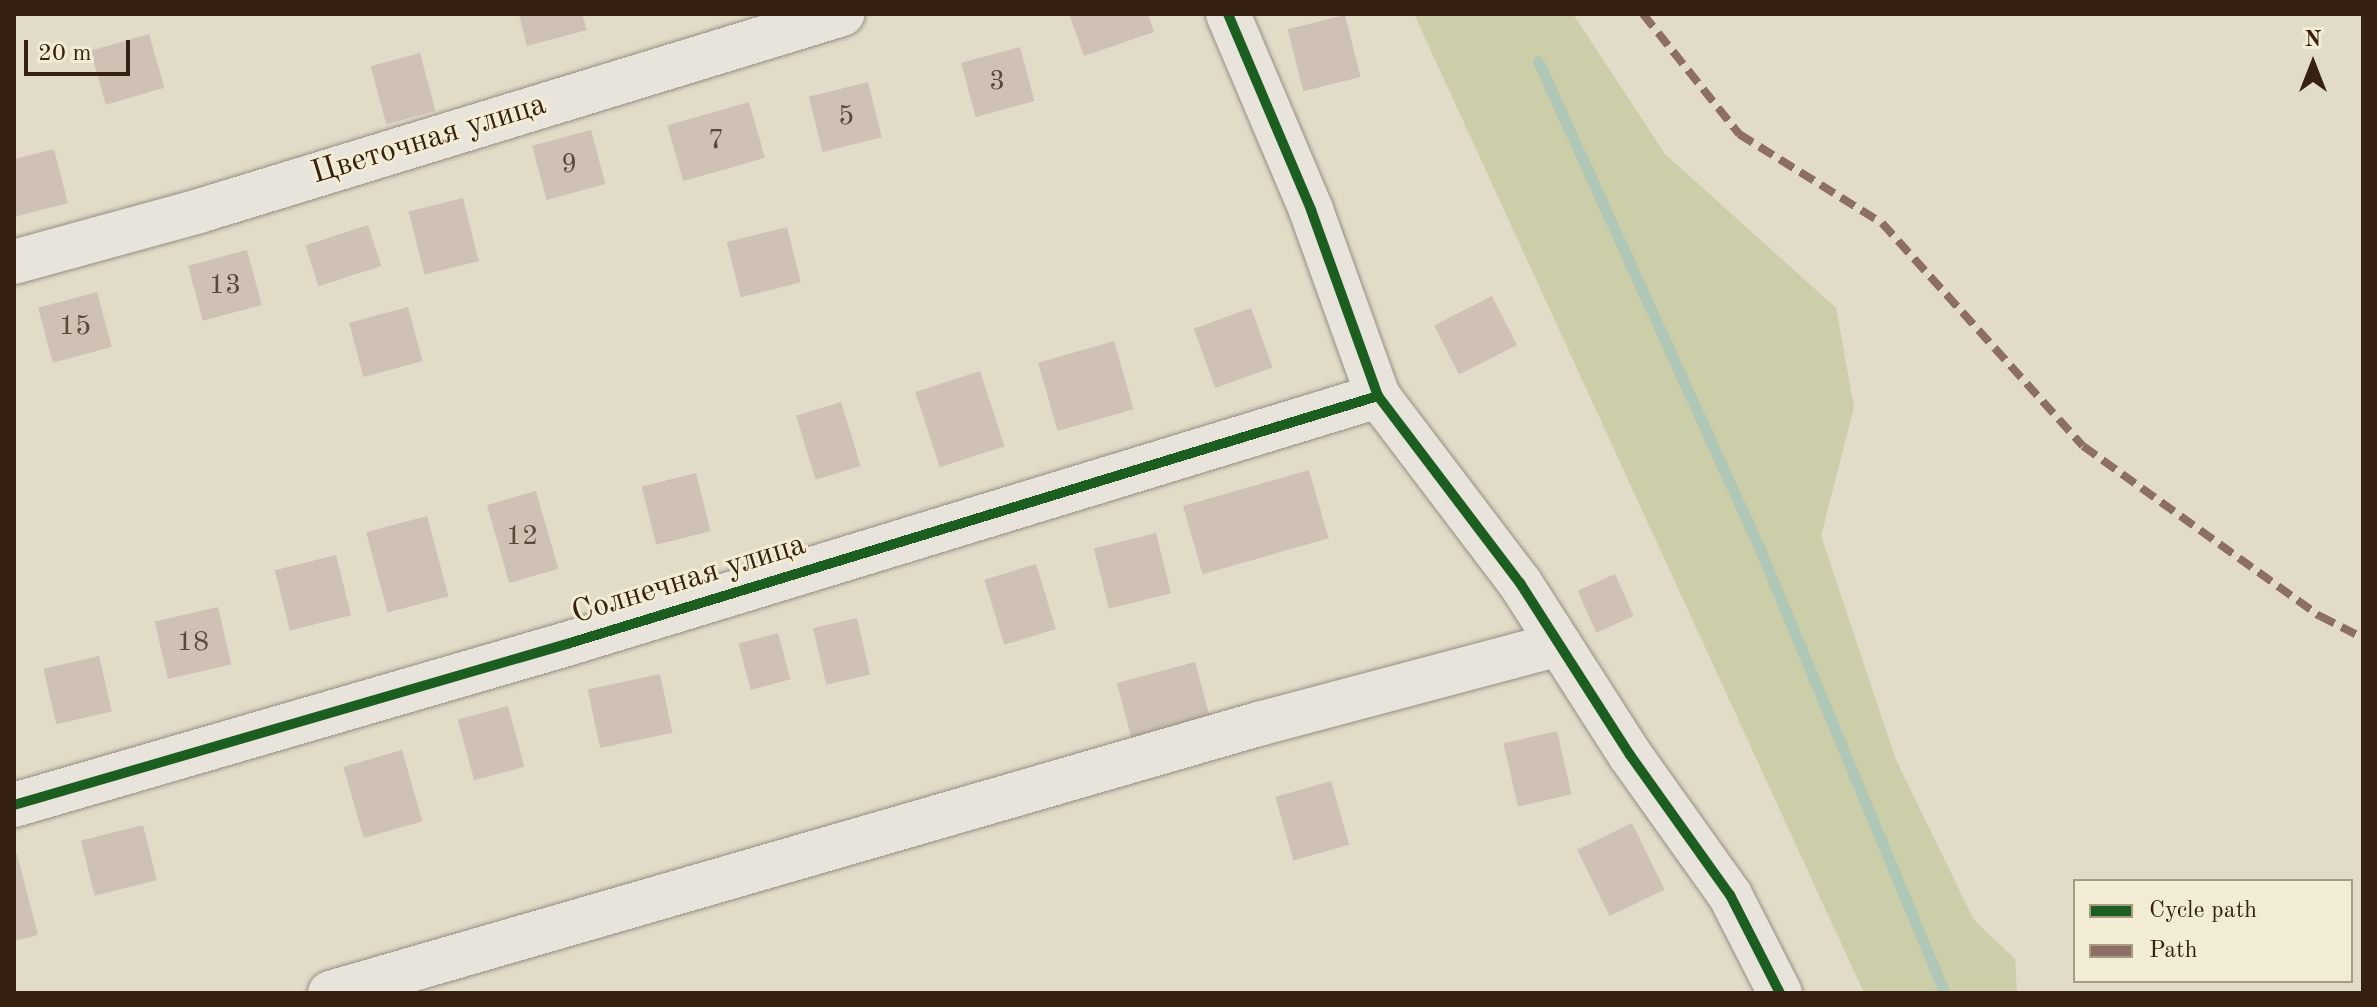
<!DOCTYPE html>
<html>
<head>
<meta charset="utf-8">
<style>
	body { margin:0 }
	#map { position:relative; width:2377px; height:1007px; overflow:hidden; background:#e2dbc8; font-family:"Old Standard TT",serif }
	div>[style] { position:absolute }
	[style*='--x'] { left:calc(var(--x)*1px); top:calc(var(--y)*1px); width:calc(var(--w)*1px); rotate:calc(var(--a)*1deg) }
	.green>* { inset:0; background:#cccda9 }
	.stream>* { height:11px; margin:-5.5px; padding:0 5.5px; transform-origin:5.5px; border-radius:5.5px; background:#afc7b7 }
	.building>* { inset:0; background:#cfc2b4; transform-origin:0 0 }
	.roads { filter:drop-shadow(0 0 2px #968f82) drop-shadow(0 0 2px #968f82) }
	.minor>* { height:44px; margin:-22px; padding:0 22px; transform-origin:22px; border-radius:22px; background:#e8e4db }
	.quiet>* { height:8px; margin-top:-4px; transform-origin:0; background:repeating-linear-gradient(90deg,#8d6e63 0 16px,transparent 0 24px) }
	.cycleway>* { height:10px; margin:-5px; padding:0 5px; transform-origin:5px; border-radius:5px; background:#1b5e20 }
	span { translate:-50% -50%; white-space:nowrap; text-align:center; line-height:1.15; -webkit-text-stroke:6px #f3ecd4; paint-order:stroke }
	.number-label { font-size:28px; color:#5c483a }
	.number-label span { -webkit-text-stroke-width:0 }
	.street-label { font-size:32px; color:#352012 }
	.frame { position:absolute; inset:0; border:16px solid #352012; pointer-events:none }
	.legend { position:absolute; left:2073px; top:879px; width:280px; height:104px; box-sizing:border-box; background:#f3ecd4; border:2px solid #a79a86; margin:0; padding:10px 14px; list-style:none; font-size:24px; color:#352012 }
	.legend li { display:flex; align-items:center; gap:16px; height:40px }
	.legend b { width:40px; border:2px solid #a79a86 }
	.north { position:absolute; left:2273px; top:24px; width:80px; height:80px; -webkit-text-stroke:6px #f3ecd4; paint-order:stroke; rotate:0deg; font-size:22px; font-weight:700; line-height:32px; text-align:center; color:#352012 }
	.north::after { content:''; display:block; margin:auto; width:28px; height:36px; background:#352012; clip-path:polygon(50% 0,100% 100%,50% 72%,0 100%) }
	.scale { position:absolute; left:24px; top:40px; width:106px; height:36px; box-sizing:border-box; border:4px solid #352012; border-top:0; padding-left:10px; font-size:24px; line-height:28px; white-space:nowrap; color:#352012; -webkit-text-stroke:6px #f3ecd4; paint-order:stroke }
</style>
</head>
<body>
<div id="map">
	<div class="green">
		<i style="clip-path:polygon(1414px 14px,1573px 14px,1665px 154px,1836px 308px,1854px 407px,1821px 536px,1896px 760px,1974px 920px,2015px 959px,2017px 993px,1864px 993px)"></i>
	</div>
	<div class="stream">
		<i style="--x:1538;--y:61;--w:534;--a:65.55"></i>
		<i style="--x:1759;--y:547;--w:483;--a:67.4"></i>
	</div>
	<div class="building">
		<i style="clip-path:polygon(519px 14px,582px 14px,587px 30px,527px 46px)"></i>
		<i style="clip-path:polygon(1069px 14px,1148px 14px,1154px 32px,1084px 56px)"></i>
		<i style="left:1345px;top:15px;width:64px;height:59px;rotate:76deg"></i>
		<i style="left:149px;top:34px;width:56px;height:61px;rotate:74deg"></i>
		<i style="left:1020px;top:47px;width:56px;height:61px;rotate:75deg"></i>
		<i style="left:420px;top:53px;width:60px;height:51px;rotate:75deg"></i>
		<i style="left:868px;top:82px;width:57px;height:61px;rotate:76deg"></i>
		<i style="left:749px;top:102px;width:58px;height:85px;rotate:74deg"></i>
		<i style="left:591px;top:130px;width:56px;height:61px;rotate:75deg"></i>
		<i style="clip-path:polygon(54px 149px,68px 203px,14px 217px,14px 159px)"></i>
		<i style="left:463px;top:198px;width:65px;height:56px;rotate:76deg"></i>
		<i style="left:368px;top:225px;width:43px;height:66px;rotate:72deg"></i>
		<i style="left:787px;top:227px;width:57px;height:62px;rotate:76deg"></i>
		<i style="left:247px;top:250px;width:57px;height:61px;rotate:75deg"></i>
		<i style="left:97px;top:292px;width:57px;height:61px;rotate:75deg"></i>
		<i style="left:1492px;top:296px;width:55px;height:65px;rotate:63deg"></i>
		<i style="left:408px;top:307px;width:56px;height:61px;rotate:75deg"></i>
		<i style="left:1251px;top:308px;width:63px;height:61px;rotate:70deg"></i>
		<i style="left:1114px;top:341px;width:71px;height:79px;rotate:74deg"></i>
		<i style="left:980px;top:371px;width:79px;height:68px;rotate:72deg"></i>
		<i style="left:841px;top:402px;width:67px;height:47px;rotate:73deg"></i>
		<i style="left:1309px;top:470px;width:71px;height:131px;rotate:74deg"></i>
		<i style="left:696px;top:473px;width:60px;height:56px;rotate:76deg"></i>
		<i style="left:536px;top:491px;width:81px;height:51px;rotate:74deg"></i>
		<i style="left:427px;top:516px;width:83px;height:63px;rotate:75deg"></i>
		<i style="left:1156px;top:533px;width:62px;height:64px;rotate:76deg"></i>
		<i style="left:336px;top:555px;width:62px;height:63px;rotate:76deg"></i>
		<i style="left:1036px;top:564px;width:68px;height:54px;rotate:73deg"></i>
		<i style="left:1615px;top:574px;width:46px;height:41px;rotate:66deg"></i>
		<i style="left:218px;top:607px;width:59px;height:65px;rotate:77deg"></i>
		<i style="left:857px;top:618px;width:58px;height:45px;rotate:77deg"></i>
		<i style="left:778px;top:633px;width:48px;height:41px;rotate:75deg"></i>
		<i style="left:99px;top:656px;width:57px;height:57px;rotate:77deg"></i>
		<i style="left:1195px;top:662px;width:59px;height:81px;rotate:75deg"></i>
		<i style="left:660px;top:674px;width:60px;height:74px;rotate:78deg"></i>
		<i style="left:508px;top:706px;width:63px;height:52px;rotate:75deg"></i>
		<i style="left:1557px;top:731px;width:65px;height:55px;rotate:77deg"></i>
		<i style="left:402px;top:750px;width:74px;height:61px;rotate:74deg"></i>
		<i style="left:1331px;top:781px;width:66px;height:58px;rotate:74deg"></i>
		<i style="left:1632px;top:823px;width:74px;height:61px;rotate:64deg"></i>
		<i style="left:143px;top:825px;width:57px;height:64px;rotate:76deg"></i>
		<i style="clip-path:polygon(17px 854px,38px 935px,14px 941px,14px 855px)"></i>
	</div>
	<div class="roads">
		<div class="minor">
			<i style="--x:1228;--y:14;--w:213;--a:67"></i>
			<i style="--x:1311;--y:210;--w:198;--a:70.2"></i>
			<i style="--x:1378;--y:396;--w:235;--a:52.8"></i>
			<i style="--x:1520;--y:583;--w:204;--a:57.4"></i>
			<i style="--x:1630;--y:755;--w:172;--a:54.5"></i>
			<i style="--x:1730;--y:895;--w:110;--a:63"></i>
			<i style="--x:14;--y:262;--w:192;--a:-15.4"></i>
			<i style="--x:199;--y:211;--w:673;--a:-17.03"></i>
			<i style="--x:14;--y:805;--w:579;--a:-16.24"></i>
			<i style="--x:570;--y:643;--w:845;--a:-17"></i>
			<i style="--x:330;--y:993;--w:970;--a:-16.16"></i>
			<i style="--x:1262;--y:723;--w:307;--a:-14.9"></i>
		</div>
	</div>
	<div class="quiet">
		<i style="--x:1643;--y:14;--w:154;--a:51.3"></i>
		<i style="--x:1739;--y:134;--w:168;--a:31.9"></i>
		<i style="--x:1882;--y:223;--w:300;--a:48"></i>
		<i style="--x:2083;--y:446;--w:292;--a:35.7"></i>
		<i style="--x:2320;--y:616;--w:48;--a:27.1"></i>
	</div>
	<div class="cycleway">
		<i style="--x:1228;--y:14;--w:213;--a:67"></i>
		<i style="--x:1311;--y:210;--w:198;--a:70.2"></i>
		<i style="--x:1378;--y:396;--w:235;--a:52.8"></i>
		<i style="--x:1520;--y:583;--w:204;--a:57.4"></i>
		<i style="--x:1630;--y:755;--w:172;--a:54.5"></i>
		<i style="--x:1730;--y:895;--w:110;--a:63"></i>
		<i style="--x:14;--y:805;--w:579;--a:-16.24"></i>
		<i style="--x:570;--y:643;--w:845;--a:-17"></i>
	</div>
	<div class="number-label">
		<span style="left:997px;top:82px">3</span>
		<span style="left:846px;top:117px">5</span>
		<span style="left:716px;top:141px">7</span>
		<span style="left:569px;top:165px">9</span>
		<span style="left:225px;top:286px">13</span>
		<span style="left:75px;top:327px">15</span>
		<span style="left:522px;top:537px">12</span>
		<span style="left:193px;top:643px">18</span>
	</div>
	<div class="street-label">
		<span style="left:429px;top:140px;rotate:-17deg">Цветочная улица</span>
		<span style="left:689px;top:580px;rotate:-17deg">Солнечная улица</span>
	</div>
	<div class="frame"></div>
	<ul class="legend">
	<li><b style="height:10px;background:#1b5e20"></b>Cycle path</li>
	<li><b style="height:10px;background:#8d6e63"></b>Path</li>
	</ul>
	<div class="north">N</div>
	<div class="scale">20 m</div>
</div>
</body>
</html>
